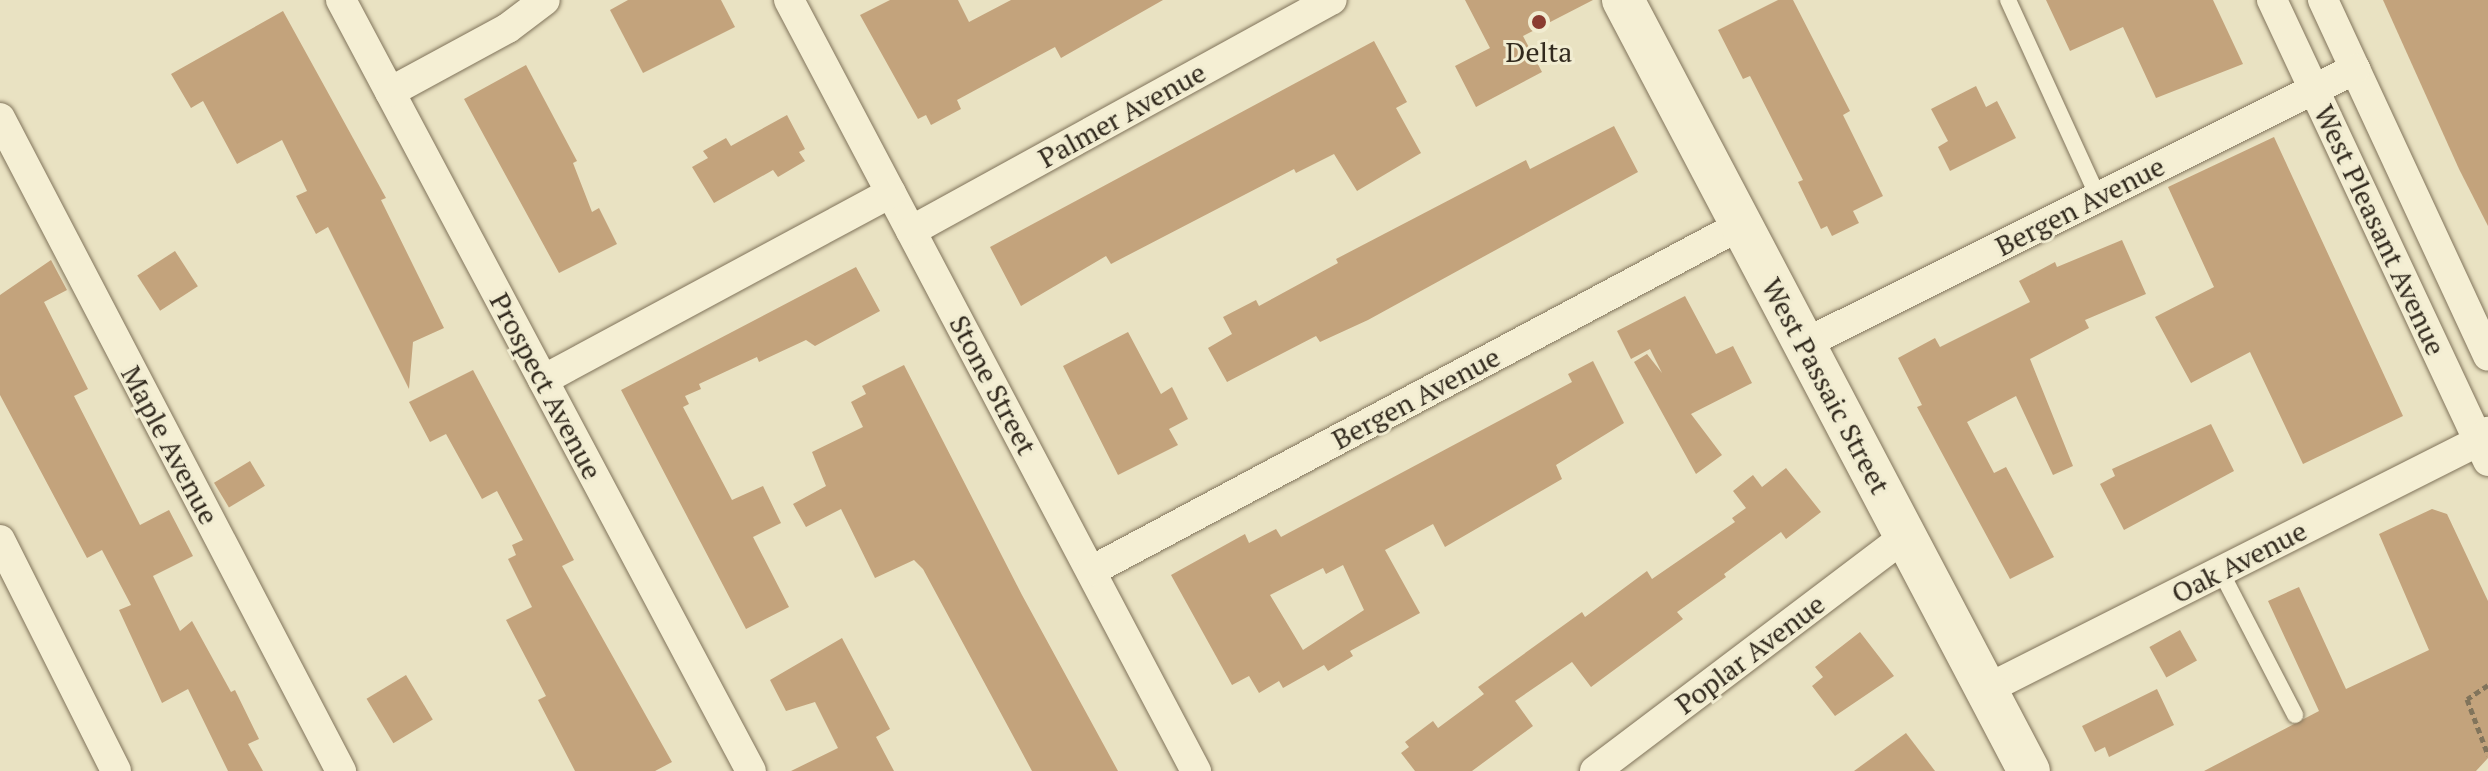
<!DOCTYPE html>
<html>
<head>
<meta charset="utf-8">
<style>
	body { margin:0 }
	#map { position:relative; width:2488px; height:771px; overflow:hidden; background:#e9e2c2; font-family:"PT Serif",serif }
	div>[style] { position:absolute }
	[style*='--x'] { left:calc(var(--x)*1px); top:calc(var(--y)*1px); width:calc(var(--w)*1px); rotate:calc(var(--a)*1deg) }
	.building>* { inset:0; background:#c3a37c; transform-origin:0 0 }
	.path>* { height:5px; margin-top:-2.5px; transform-origin:0; background:repeating-linear-gradient(90deg,#81745b 0 6px,transparent 0 10px) }
	.roads { filter:drop-shadow(0 0 2px #81745b) drop-shadow(0 0 2px #81745b) }
	.lane>* { height:16px; margin:-8px; padding:0 8px; transform-origin:8px; border-radius:8px; background:#f5efd4 }
	.street>* { height:30px; margin:-15px; padding:0 15px; transform-origin:15px; border-radius:15px; background:#f5efd4 }
	.secondary>* { height:42px; margin:-21px; padding:0 21px; transform-origin:21px; border-radius:21px; background:#f5efd4 }
	.dots>* { width:22px; height:22px; translate:-50% -50%; box-sizing:border-box; border:4px solid #f1ecd1; border-radius:50% }
	span { translate:-50% -50%; white-space:nowrap; text-align:center; line-height:1.15; -webkit-text-stroke:6px #f1ecd1; paint-order:stroke }
	.poi-label { font-size:28px; color:#322a1e }
	.street-label { font-size:28px; color:#322a1e }
</style>
</head>
<body>
<div id="map">
	<div class="building">
		<i style="clip-path:polygon(628px 0,721px 0,735px 27px,643px 73px,610px 10px)"></i>
		<i style="clip-path:polygon(890px 0,958px 0,969px 22px,1011px 0,1163px 0,1061px 58px,1055px 47px,957px 100px,961px 109px,931px 125px,926px 115px,918px 119px,860px 15px)"></i>
		<i style="clip-path:polygon(1465px 0,1593px 0,1523px 36px,1542px 72px,1476px 107px,1455px 66px,1490px 48px)"></i>
		<i style="clip-path:polygon(1778px 0,1793px 0,1850px 111px,1843px 115px,1883px 196px,1853px 211px,1859px 223px,1832px 236px,1827px 226px,1821px 229px,1798px 182px,1803px 180px,1750px 76px,1743px 79px,1718px 30px)"></i>
		<i style="clip-path:polygon(2046px 0,2213px 0,2243px 64px,2156px 98px,2123px 27px,2070px 51px)"></i>
		<i style="clip-path:polygon(2383px 0,2488px 0,2488px 226px,2459px 169px)"></i>
		<i style="clip-path:polygon(283px 11px,386px 198px,381px 200px,444px 328px,413px 342px,409px 389px,328px 227px,316px 234px,296px 196px,307px 191px,282px 140px,237px 164px,203px 101px,191px 108px,171px 74px)"></i>
		<i style="clip-path:polygon(1374px 41px,1407px 102px,1396px 108px,1421px 153px,1357px 191px,1334px 154px,1296px 173px,1294px 169px,1111px 264px,1106px 256px,1021px 306px,990px 247px)"></i>
		<i style="clip-path:polygon(526px 65px,577px 161px,573px 163px,592px 212px,599px 208px,617px 244px,559px 273px,464px 99px)"></i>
		<i style="clip-path:polygon(1976px 86px,1986px 107px,1997px 101px,2016px 138px,1950px 171px,1938px 147px,1948px 141px,1931px 109px)"></i>
		<i style="clip-path:polygon(787px 115px,805px 149px,799px 152px,805px 161px,778px 177px,773px 170px,714px 203px,692px 167px,708px 158px,703px 151px,726px 138px,731px 146px)"></i>
		<i style="clip-path:polygon(1614px 126px,1638px 172px,1368px 320px,1320px 342px,1316px 336px,1227px 382px,1208px 348px,1232px 334px,1223px 317px,1256px 300px,1259px 306px,1338px 263px,1336px 259px,1526px 160px,1530px 169px)"></i>
		<i style="clip-path:polygon(2274px 137px,2403px 416px,2303px 464px,2250px 352px,2191px 383px,2155px 317px,2214px 287px,2168px 187px)"></i>
		<i style="clip-path:polygon(2122px 240px,2146px 294px,2085px 320px,2089px 328px,2030px 359px,2073px 466px,2053px 475px,2016px 396px,1967px 422px,1994px 473px,2006px 467px,2054px 557px,2010px 579px,1917px 407px,1922px 405px,1898px 358px,1935px 338px,1940px 347px,2030px 302px,2019px 281px,2055px 262px,2057px 267px)"></i>
		<i style="left:175px;top:251px;width:42px;height:45px;rotate:57deg"></i>
		<i style="clip-path:polygon(51px 260px,67px 290px,44px 302px,88px 389px,74px 396px,140px 525px,169px 510px,193px 556px,153px 576px,180px 631px,192px 621px,231px 692px,235px 690px,259px 739px,248px 744px,263px 771px,228px 771px,188px 689px,162px 703px,119px 610px,131px 605px,102px 550px,87px 558px,0 395px,0 295px)"></i>
		<i style="clip-path:polygon(856px 267px,880px 311px,815px 346px,806px 340px,759px 362px,757px 357px,699px 384px,701px 389px,685px 396px,689px 404px,683px 407px,732px 500px,763px 486px,781px 523px,753px 537px,789px 607px,746px 629px,621px 390px)"></i>
		<i style="clip-path:polygon(1685px 296px,1716px 354px,1733px 346px,1752px 383px,1691px 414px,1722px 455px,1696px 474px,1634px 362px,1647px 354px,1662px 373px,1650px 349px,1631px 359px,1617px 331px)"></i>
		<i style="clip-path:polygon(1128px 332px,1161px 394px,1172px 387px,1188px 419px,1169px 429px,1178px 445px,1118px 475px,1063px 366px)"></i>
		<i style="clip-path:polygon(evenodd,1593px 361px,1624px 423px,1556px 465px,1562px 479px,1445px 547px,1433px 524px,1385px 550px,1420px 613px,1350px 651px,1353px 656px,1328px 671px,1324px 665px,1283px 688px,1279px 681px,1259px 693px,1249px 676px,1232px 685px,1171px 575px,1245px 534px,1249px 543px,1276px 529px,1281px 537px,1572px 382px,1568px 374px,1593px 361px,1343px 565px,1364px 610px,1303px 650px,1270px 595px,1323px 568px,1326px 574px,1343px 565px)"></i>
		<i style="clip-path:polygon(904px 365px,1022px 595px,1118px 771px,1032px 771px,923px 569px,914px 560px,875px 578px,841px 509px,806px 527px,793px 504px,826px 486px,812px 452px,863px 427px,851px 402px,866px 394px,862px 386px)"></i>
		<i style="clip-path:polygon(473px 370px,574px 560px,562px 566px,672px 762px,655px 771px,575px 771px,538px 700px,546px 696px,506px 620px,532px 607px,508px 559px,516px 555px,512px 545px,523px 540px,497px 491px,482px 499px,446px 434px,430px 442px,409px 402px)"></i>
		<i style="clip-path:polygon(2211px 424px,2234px 471px,2124px 530px,2100px 484px,2115px 476px,2112px 469px)"></i>
		<i style="left:250px;top:461px;width:29px;height:42px;rotate:59deg"></i>
		<i style="clip-path:polygon(1786px 468px,1821px 512px,1786px 539px,1781px 532px,1724px 574px,1726px 577px,1677px 612px,1683px 619px,1591px 687px,1572px 662px,1515px 701px,1533px 726px,1472px 771px,1415px 771px,1401px 753px,1409px 747px,1405px 742px,1433px 721px,1438px 728px,1484px 694px,1478px 687px,1582px 612px,1585px 617px,1647px 571px,1652px 579px,1735px 522px,1732px 518px,1746px 508px,1733px 491px,1753px 475px,1762px 487px)"></i>
		<i style="clip-path:polygon(2432px 509px,2447px 514px,2488px 601px,2488px 758px,2476px 771px,2204px 771px,2319px 711px,2268px 601px,2299px 587px,2346px 689px,2429px 650px,2379px 534px)"></i>
		<i style="left:2180px;top:630px;width:35px;height:35px;rotate:61deg"></i>
		<i style="clip-path:polygon(1860px 632px,1894px 676px,1835px 716px,1812px 686px,1823px 677px,1815px 667px)"></i>
		<i style="clip-path:polygon(842px 638px,890px 729px,876px 737px,894px 771px,791px 771px,838px 748px,815px 702px,786px 711px,770px 680px)"></i>
		<i style="left:406px;top:675px;width:52px;height:46px;rotate:59deg"></i>
		<i style="clip-path:polygon(2157px 689px,2174px 725px,2109px 757px,2105px 747px,2095px 752px,2082px 726px)"></i>
		<i style="clip-path:polygon(1906px 733px,1935px 771px,1854px 771px)"></i>
	</div>
	<div class="path">
		<i style="--x:2488;--y:685;--w:25;--a:146"></i>
		<i style="--x:2467;--y:699;--w:60;--a:69.4"></i>
	</div>
	<div class="roads">
		<div class="lane">
			<i style="--x:2008;--y:0;--w:217;--a:65.4"></i>
			<i style="--x:2221;--y:572;--w:161;--a:62.6"></i>
		</div>
		<div class="street">
			<i style="--x:341;--y:0;--w:873;--a:62"></i>
			<i style="--x:789;--y:0;--w:872;--a:62.17"></i>
			<i style="--x:2272;--y:0;--w:509;--a:64.89"></i>
			<i style="--x:2323;--y:0;--w:392;--a:65.1"></i>
			<i style="--x:390;--y:92;--w:134;--a:-28.5"></i>
			<i style="--x:508;--y:28;--w:46;--a:-37.1"></i>
			<i style="--x:0;--y:118;--w:737;--a:62.43"></i>
			<i style="--x:911;--y:231;--w:480;--a:-28.8"></i>
			<i style="--x:1804;--y:344;--w:616;--a:-26.52"></i>
			<i style="--x:543;--y:380;--w:395;--a:-28.3"></i>
			<i style="--x:0;--y:540;--w:258;--a:63.3"></i>
			<i style="--x:1091;--y:571;--w:736;--a:-28.03"></i>
			<i style="--x:1987;--y:689;--w:551;--a:-26.75"></i>
			<i style="--x:2479;--y:441;--w:13;--a:-45"></i>
			<i style="--x:1595;--y:771;--w:390;--a:-37.1"></i>
		</div>
		<div class="secondary">
			<i style="--x:1623;--y:0;--w:871;--a:62.23"></i>
		</div>
	</div>
	<div class="dots">
		<i style="left:1539px;top:22px;background:#8a3c31"></i>
	</div>
	<div class="poi-label">
		<span style="left:1539px;top:52px">Delta</span>
	</div>
	<div class="street-label">
		<span style="left:1122px;top:115px;rotate:-29deg">Palmer Avenue</span>
		<span style="left:2080px;top:206px;rotate:-27deg">Bergen Avenue</span>
		<span style="left:2380px;top:230px;rotate:65deg">West Pleasant Avenue</span>
		<span style="left:993px;top:385px;rotate:62deg">Stone Street</span>
		<span style="left:546px;top:386px;rotate:62deg">Prospect Avenue</span>
		<span style="left:1826px;top:386px;rotate:62deg">West Passaic Street</span>
		<span style="left:1416px;top:398px;rotate:-28deg">Bergen Avenue</span>
		<span style="left:170px;top:445px;rotate:62deg">Maple Avenue</span>
		<span style="left:2239px;top:562px;rotate:-27deg">Oak Avenue</span>
		<span style="left:1750px;top:654px;rotate:-37deg">Poplar Avenue</span>
	</div>
</div>
</body>
</html>
